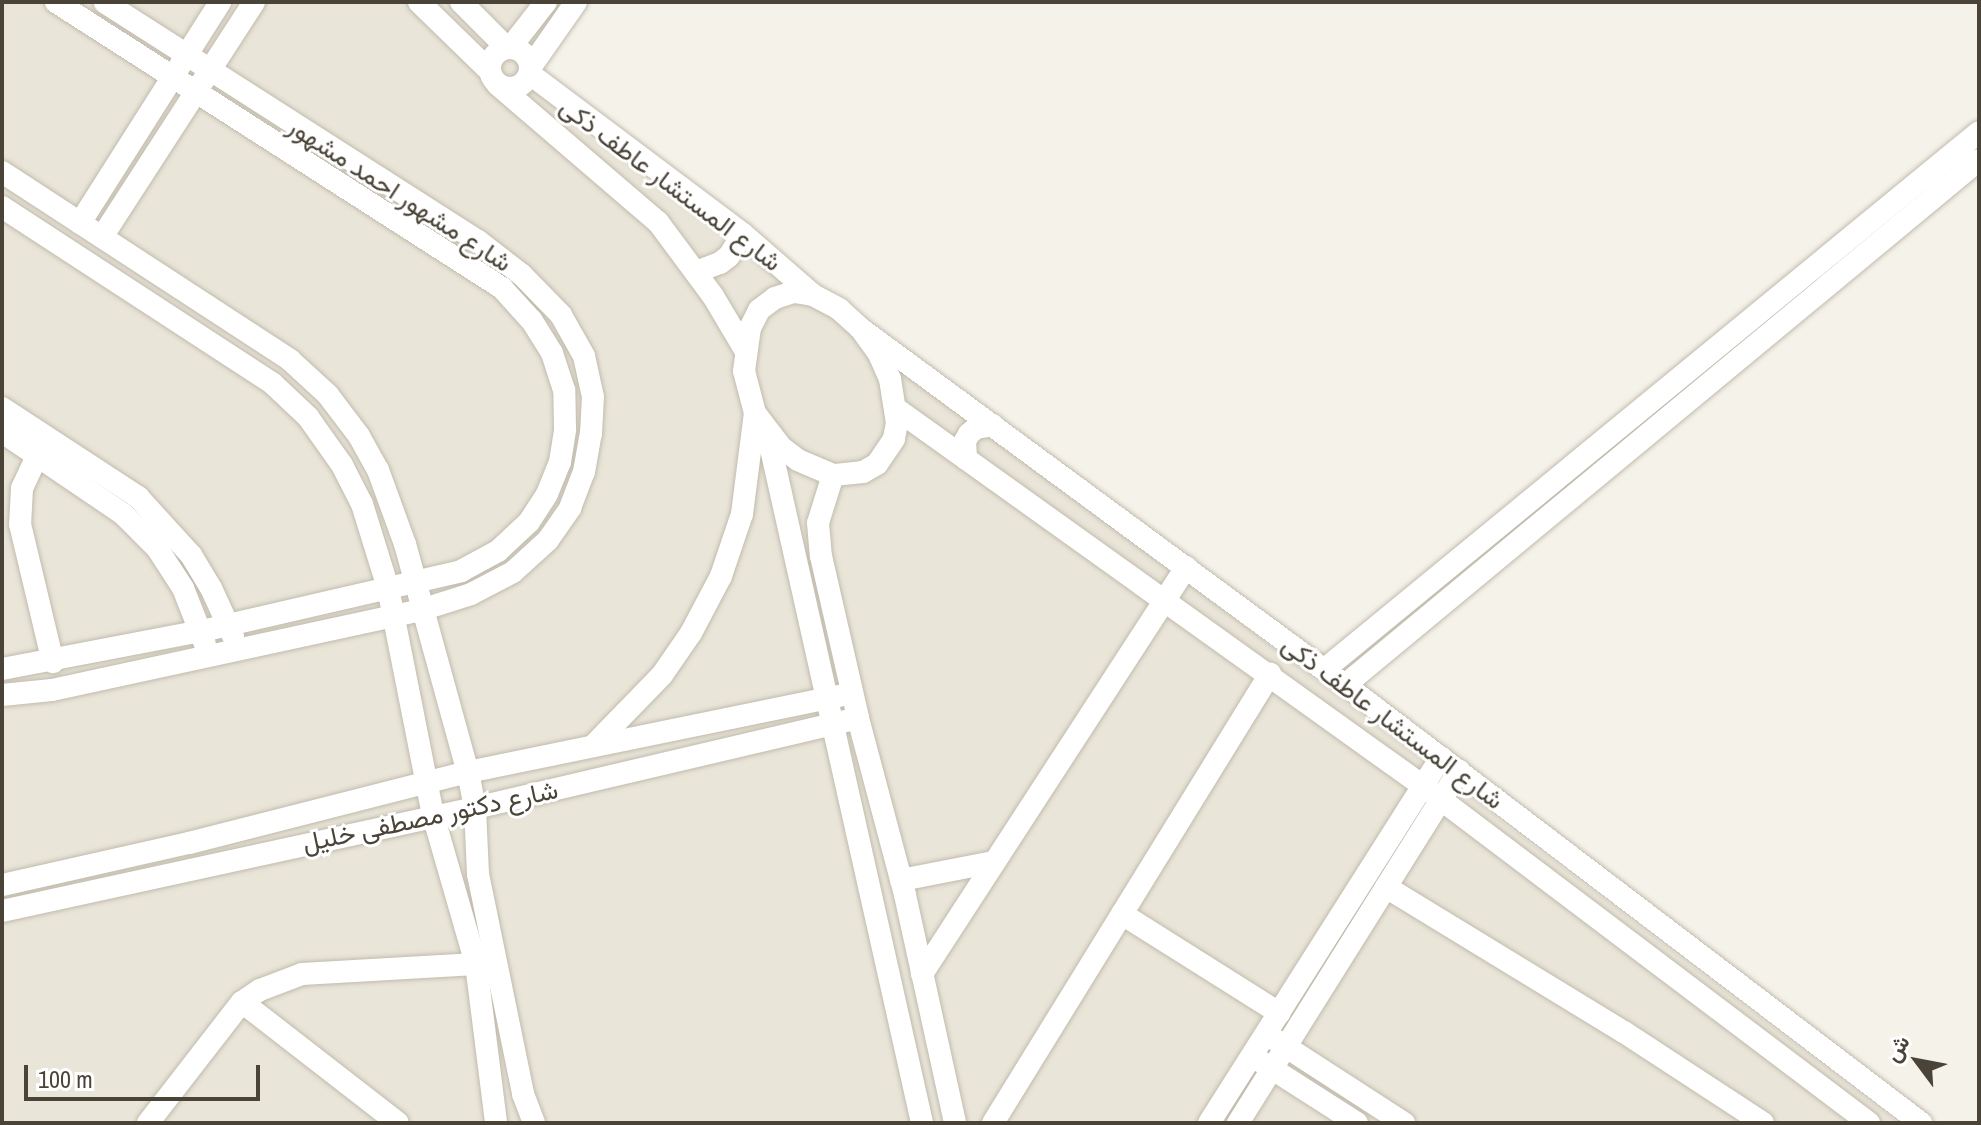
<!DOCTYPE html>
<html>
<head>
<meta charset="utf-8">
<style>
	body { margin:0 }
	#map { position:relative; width:1981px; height:1125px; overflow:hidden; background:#f5f2ea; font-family:"Archivo Narrow",Vazirmatn,sans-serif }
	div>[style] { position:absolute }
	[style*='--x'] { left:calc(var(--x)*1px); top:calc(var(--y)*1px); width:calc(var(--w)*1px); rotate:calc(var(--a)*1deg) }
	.residential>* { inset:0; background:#e9e5d8 }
	.roads { filter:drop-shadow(0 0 2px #c1bbad) drop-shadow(0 0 2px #c1bbad) }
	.minor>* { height:22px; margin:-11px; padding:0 11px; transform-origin:11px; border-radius:11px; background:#fff }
	.minor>.ring { margin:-11px; padding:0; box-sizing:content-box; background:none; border:22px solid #fff; border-radius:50% }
	span { translate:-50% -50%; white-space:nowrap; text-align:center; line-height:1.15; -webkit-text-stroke:6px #fff; paint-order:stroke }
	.street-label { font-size:26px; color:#494338 }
	.frame { position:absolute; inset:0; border:4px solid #494338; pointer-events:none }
	.north { position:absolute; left:1877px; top:1021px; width:80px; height:80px; -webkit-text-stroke:6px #fff; paint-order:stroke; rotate:302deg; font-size:22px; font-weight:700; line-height:32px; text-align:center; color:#494338 }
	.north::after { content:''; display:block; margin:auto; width:28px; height:36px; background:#494338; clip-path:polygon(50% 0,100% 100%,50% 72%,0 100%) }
	.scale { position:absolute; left:24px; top:1065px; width:236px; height:36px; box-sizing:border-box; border:4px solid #494338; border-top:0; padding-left:10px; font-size:24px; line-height:28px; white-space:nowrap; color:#494338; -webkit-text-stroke:6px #fff; paint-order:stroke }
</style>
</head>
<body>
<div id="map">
	<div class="residential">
		<i style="clip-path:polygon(2px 2px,570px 2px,523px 73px,585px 134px,965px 414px,1899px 1123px,2px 1123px)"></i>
	</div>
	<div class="roads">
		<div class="minor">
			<i style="--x:419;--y:2;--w:99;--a:44.2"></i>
			<i style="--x:461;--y:2;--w:65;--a:45"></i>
			<i class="ring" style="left:490px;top:48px;width:18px;height:18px"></i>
			<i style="--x:510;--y:48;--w:58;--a:-52"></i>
			<i style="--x:530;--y:68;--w:80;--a:-55.1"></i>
			<i style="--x:530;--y:74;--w:266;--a:36.9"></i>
			<i style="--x:743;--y:234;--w:93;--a:41.1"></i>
			<i style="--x:498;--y:85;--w:211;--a:40.6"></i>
			<i style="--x:658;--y:222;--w:92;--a:53.4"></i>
			<i style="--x:713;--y:296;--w:63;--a:59.3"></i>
			<i style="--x:2;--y:172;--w:344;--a:33.1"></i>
			<i style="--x:290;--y:360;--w:52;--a:42.6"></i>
			<i style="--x:328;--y:395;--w:51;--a:52.9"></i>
			<i style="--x:359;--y:436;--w:39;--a:61"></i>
			<i style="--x:378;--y:470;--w:79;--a:70"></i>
			<i style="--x:405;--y:544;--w:237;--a:74.6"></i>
			<i style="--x:468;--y:772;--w:37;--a:79"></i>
			<i style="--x:475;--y:808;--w:66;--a:87.4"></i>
			<i style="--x:478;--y:874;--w:225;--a:78.4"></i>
			<i style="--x:523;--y:1094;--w:31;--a:69"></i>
			<i style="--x:2;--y:207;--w:322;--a:33.1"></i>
			<i style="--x:272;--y:383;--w:50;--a:43.4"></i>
			<i style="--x:308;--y:417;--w:59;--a:54.7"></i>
			<i style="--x:342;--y:465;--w:44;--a:62.9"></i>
			<i style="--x:362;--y:504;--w:88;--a:72.8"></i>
			<i style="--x:388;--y:588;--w:231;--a:78.8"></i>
			<i style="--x:433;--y:815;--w:155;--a:73.9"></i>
			<i style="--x:476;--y:964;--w:160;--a:82.8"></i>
			<i style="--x:80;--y:223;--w:262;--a:-57.6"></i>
			<i style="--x:102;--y:237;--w:280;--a:-57.1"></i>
			<i style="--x:696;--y:272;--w:26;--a:-21"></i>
			<i style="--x:720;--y:263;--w:11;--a:-38"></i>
			<i style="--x:729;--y:256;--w:26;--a:-58"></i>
			<i style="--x:794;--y:292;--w:19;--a:9"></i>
			<i style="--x:813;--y:295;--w:30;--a:28"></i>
			<i style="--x:839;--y:309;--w:30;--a:42"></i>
			<i style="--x:861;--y:329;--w:29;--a:54"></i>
			<i style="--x:878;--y:352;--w:30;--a:66"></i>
			<i style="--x:890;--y:379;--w:45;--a:81"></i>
			<i style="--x:897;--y:423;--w:16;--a:101"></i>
			<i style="--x:894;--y:439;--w:30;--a:124"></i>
			<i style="--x:877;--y:464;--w:16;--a:150"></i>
			<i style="--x:863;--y:472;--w:30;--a:174"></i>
			<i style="--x:833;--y:475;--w:38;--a:-157"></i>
			<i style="--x:798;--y:460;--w:21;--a:-143"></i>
			<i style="--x:781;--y:447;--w:43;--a:-127.4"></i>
			<i style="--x:755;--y:413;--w:43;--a:-104.7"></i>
			<i style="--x:744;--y:371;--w:43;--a:-82.1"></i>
			<i style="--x:750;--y:328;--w:20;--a:-63"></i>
			<i style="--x:759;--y:310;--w:20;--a:-37"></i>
			<i style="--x:775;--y:298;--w:20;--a:-18"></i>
			<i style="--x:861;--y:329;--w:601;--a:36.34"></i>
			<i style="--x:1345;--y:685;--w:724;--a:37.25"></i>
			<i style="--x:2;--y:408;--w:163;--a:33.2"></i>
			<i style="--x:138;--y:497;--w:79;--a:47.6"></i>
			<i style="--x:191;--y:555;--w:39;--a:59"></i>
			<i style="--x:211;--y:588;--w:53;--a:65.4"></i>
			<i style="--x:895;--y:408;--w:649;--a:35.6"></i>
			<i style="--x:1423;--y:786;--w:559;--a:37.07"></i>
			<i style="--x:767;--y:431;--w:709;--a:77.37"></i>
			<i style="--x:2;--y:432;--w:146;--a:34.1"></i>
			<i style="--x:123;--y:514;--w:48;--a:45"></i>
			<i style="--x:157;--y:548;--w:48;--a:57"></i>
			<i style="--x:183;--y:588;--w:60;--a:68.6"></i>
			<i style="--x:38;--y:454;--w:38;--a:115"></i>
			<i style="--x:22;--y:488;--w:36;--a:93"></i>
			<i style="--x:20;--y:524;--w:142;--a:76.6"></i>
			<i style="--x:966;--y:459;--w:18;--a:-93"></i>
			<i style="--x:965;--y:441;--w:8;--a:-60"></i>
			<i style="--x:969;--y:434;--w:9;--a:-41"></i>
			<i style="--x:976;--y:428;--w:17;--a:-10"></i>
			<i style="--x:833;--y:475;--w:50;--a:107.4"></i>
			<i style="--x:818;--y:523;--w:33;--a:85"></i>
			<i style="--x:821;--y:556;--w:166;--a:77.1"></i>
			<i style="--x:858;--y:718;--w:183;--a:75.1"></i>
			<i style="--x:905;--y:895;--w:233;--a:77.6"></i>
			<i style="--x:2;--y:669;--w:204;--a:-10.8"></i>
			<i style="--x:202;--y:631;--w:266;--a:-13"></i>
			<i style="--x:461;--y:571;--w:42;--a:-28.4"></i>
			<i style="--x:498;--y:551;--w:42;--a:-43.1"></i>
			<i style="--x:529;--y:522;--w:33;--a:-57"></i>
			<i style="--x:547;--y:494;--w:35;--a:-68"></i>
			<i style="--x:560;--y:462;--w:33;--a:-81"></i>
			<i style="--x:565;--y:429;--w:39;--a:-91"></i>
			<i style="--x:564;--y:390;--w:39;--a:-108"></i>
			<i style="--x:552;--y:353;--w:39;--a:-122"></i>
			<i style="--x:531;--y:320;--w:43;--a:-132.2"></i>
			<i style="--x:502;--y:288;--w:530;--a:-147.33"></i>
			<i style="--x:1325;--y:669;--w:846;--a:-39.39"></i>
			<i style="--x:1345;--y:685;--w:823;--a:-39.63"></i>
			<i style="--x:2;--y:695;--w:50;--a:-5.7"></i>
			<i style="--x:52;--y:690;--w:378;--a:-12.2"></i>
			<i style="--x:421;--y:610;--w:52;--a:-17.7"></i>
			<i style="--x:471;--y:594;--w:47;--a:-27.6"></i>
			<i style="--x:513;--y:572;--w:47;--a:-42.4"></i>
			<i style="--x:548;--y:540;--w:39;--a:-55"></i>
			<i style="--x:570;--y:508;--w:39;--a:-69"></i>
			<i style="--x:584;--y:472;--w:39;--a:-80"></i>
			<i style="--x:591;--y:434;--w:37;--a:-87"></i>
			<i style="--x:593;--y:397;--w:42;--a:-102.4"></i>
			<i style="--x:584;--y:356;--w:47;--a:-119.3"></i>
			<i style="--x:561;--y:315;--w:56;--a:-134.3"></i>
			<i style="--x:522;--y:275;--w:56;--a:-142.3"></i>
			<i style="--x:478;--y:241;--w:443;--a:-147.4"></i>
			<i style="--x:593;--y:746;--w:99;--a:-45.8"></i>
			<i style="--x:662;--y:675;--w:51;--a:-55.4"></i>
			<i style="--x:691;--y:633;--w:64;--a:-62.2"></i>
			<i style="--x:721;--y:576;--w:65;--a:-71.3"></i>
			<i style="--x:742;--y:514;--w:102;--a:-82.7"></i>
			<i style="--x:901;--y:880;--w:95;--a:-11"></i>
			<i style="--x:2;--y:885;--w:192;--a:-12.7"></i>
			<i style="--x:189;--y:843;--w:288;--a:-14.3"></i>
			<i style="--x:468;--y:772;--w:392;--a:-11.6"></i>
			<i style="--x:1386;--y:887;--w:279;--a:31.4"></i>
			<i style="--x:1624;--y:1032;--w:166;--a:33.2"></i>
			<i style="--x:2;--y:911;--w:484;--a:-12.3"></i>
			<i style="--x:475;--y:808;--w:393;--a:-13.2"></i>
			<i style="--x:1122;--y:914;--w:186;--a:32.2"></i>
			<i style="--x:922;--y:974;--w:485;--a:-57"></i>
			<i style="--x:242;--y:1002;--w:197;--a:37.8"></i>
			<i style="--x:1274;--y:1039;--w:155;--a:32.9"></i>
			<i style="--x:1260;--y:1061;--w:115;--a:32.6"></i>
			<i style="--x:148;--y:1123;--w:153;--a:-52.2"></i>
			<i style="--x:242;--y:1002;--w:22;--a:-34"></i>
			<i style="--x:260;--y:990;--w:45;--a:-20.9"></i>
			<i style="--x:302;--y:974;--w:174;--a:-3.3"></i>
			<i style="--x:993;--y:1123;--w:528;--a:-58.33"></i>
			<i style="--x:1209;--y:1123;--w:433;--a:-57.6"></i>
			<i style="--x:1238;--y:1123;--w:416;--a:-57.9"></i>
		</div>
	</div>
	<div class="street-label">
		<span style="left:671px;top:184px;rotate:37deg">شارع المستشار عاطف ذكى</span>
		<span style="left:400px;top:194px;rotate:33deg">شارع مشهور احمد مشهور</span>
		<span style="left:1393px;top:722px;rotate:37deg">شارع المستشار عاطف ذكى</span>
		<span style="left:430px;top:816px;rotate:-12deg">شارع دكتور مصطفى خليل</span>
	</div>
	<div class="frame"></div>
	<div class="north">ش</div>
	<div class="scale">100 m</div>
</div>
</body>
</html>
